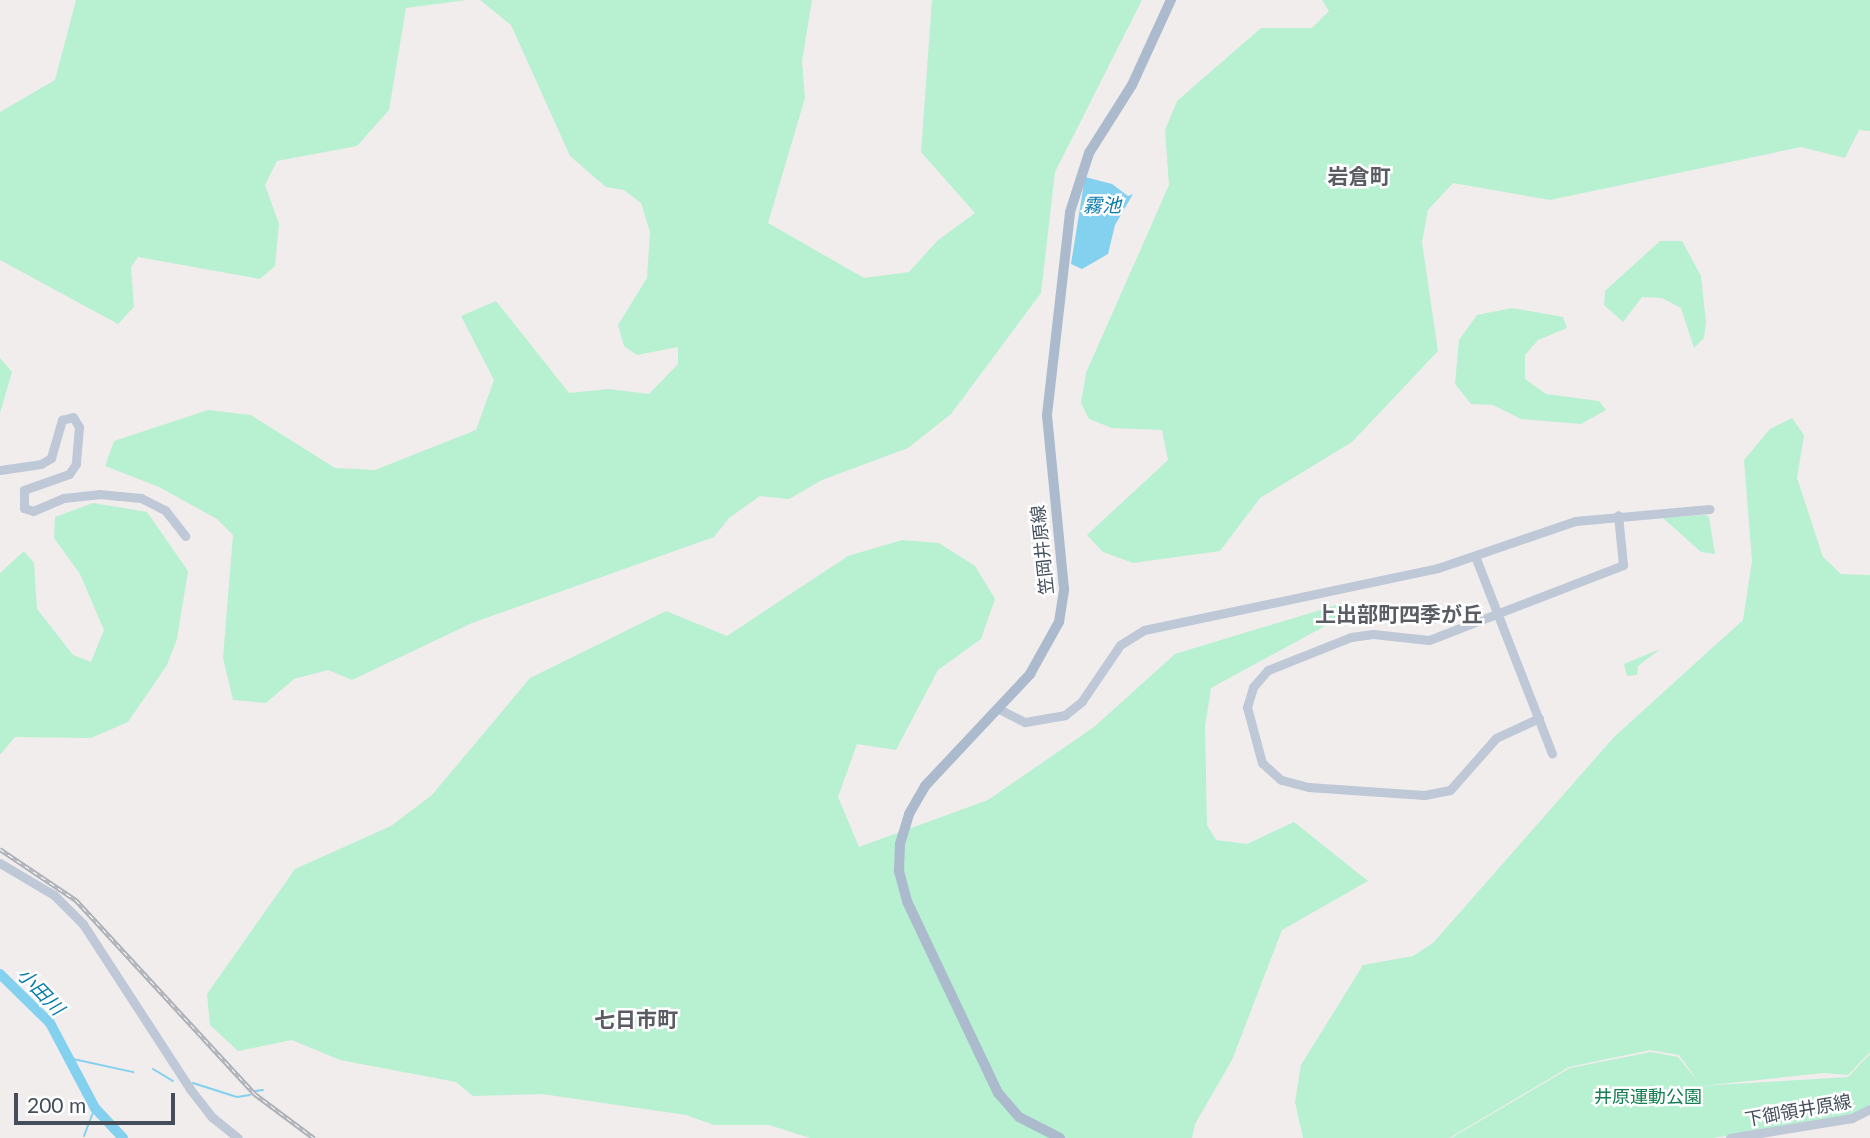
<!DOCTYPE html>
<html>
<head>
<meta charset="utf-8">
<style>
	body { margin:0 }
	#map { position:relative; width:1870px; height:1138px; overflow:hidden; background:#f0edec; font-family:Lato,"Noto Sans JP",sans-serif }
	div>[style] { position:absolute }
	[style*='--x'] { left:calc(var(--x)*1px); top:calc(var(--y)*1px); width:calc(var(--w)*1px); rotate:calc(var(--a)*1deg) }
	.green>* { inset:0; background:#b8f0d2 }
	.water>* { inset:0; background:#83d0ef }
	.stream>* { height:2px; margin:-1px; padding:0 1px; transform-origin:1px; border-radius:1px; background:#83d0ef }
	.river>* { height:10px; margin:-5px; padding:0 5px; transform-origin:5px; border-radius:5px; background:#83d0ef }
	.secondary>* { height:9px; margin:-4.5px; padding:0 4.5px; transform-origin:4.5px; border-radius:4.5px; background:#bec8d7 }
	.primary>* { height:10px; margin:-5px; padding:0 5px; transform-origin:5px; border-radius:5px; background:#abbacd }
	.rail>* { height:4.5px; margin-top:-2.25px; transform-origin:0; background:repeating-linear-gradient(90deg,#fff 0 5px,#aeb1b8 0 10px); box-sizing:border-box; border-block:2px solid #aeb1b8 }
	span { translate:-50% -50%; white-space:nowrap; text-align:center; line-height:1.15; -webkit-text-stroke:5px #fff; paint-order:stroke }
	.street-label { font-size:18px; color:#444e5b }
	.park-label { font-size:18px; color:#137e51 }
	.water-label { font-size:19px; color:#077cab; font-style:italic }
	.quarter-label { font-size:21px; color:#595c62; font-weight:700 }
	.scale { position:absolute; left:14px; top:1093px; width:161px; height:32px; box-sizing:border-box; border:4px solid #444e5b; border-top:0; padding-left:9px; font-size:21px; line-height:24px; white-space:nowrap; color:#444e5b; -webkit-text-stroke:5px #fff; paint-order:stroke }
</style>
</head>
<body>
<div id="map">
	<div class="green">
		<i style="clip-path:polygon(76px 0,467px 0,406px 8px,389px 110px,357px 146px,277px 161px,265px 185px,279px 224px,275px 266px,260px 279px,138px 257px,131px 267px,134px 307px,118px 324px,0 260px,0 112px,55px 80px)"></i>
		<i style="clip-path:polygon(480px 0,812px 0,802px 61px,805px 98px,768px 223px,864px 278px,909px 272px,937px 241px,975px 213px,921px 152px,932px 0,1142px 0,1055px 172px,1041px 293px,951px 414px,908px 448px,822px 480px,789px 499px,760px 496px,729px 518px,714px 537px,472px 623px,352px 680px,328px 670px,294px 679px,266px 703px,233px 700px,223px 658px,233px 535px,217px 519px,159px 487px,105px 466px,114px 441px,208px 410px,251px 415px,335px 468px,375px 470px,476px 430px,494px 380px,461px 316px,496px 301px,569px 393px,609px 389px,649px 394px,678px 364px,678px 347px,637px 355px,624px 346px,618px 325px,647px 278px,650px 232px,641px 203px,624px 190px,606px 187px,570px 156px,511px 25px)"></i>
		<i style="clip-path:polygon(1322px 0,1870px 0,1870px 131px,1859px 130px,1845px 158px,1801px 147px,1550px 200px,1453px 183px,1428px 210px,1422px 242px,1438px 351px,1352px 442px,1260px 498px,1220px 551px,1133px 563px,1103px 552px,1087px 535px,1168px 460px,1162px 430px,1112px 428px,1089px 419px,1081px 403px,1086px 373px,1169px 185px,1165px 130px,1177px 101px,1261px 28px,1312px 28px,1329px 11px)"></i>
		<i style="clip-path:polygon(1660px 241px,1682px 241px,1701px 276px,1706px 322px,1704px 338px,1694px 348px,1681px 308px,1662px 298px,1642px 297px,1623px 322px,1604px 305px,1605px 291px)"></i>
		<i style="clip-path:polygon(1512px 308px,1563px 317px,1567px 328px,1538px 340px,1525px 355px,1525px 379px,1546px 394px,1599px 401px,1606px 410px,1581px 424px,1521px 419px,1493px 405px,1471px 404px,1455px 384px,1459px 340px,1477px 315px)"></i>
		<i style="clip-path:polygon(0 358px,12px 372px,0 413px)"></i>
		<i style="clip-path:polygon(1792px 418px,1804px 435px,1797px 478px,1823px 557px,1841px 574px,1870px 575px,1870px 1052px,1848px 1075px,1824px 1073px,1701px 1086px,1848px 1077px,1870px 1054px,1870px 1105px,1856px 1114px,1713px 1138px,1451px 1138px,1570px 1068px,1651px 1052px,1678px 1057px,1700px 1084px,1679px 1055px,1650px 1050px,1569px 1067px,1449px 1138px,1303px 1138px,1295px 1102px,1301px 1065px,1363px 965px,1413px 956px,1433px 943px,1614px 737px,1743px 620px,1752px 561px,1744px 460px,1770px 429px)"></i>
		<i style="clip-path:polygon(93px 503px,147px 512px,188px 571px,177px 639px,167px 665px,128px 722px,91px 738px,15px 737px,0 755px,0 573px,24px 551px,34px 563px,37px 609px,73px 655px,91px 662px,104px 630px,80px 574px,54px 538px,55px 517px)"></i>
		<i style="clip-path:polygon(1705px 515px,1709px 517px,1715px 554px,1701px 552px,1663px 518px)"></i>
		<i style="clip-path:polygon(902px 540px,939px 543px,975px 566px,995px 599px,981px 639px,938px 670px,896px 750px,857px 744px,838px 797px,859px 847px,988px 800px,1094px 727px,1175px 654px,1343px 603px,1347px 614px,1211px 688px,1205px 727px,1207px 825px,1216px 840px,1247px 844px,1294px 822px,1368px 881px,1282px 930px,1232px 1060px,1195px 1124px,1192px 1138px,810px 1138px,769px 1125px,714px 1125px,686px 1115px,542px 1094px,473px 1096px,456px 1082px,340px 1060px,292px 1040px,238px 1051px,210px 1025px,207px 994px,295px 869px,391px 826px,432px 795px,530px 678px,666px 611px,727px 636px,848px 556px)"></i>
		<i style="clip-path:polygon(1660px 649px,1638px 666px,1637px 675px,1627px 676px,1624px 664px)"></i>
	</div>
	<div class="water">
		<i style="clip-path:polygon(1085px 177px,1112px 184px,1128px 196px,1133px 194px,1115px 225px,1108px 254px,1082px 269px,1071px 264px)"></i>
	</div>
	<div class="stream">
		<i style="--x:64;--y:1057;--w:71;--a:12.3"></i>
		<i style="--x:153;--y:1069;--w:23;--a:31"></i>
		<i style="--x:193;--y:1083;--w:46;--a:17.7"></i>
		<i style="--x:237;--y:1097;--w:13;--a:-9"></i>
		<i style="--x:255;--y:1091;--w:8;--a:-7"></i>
		<i style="--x:84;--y:1136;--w:30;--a:-69"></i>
	</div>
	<div class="river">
		<i style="--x:0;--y:974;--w:70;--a:44.4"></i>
		<i style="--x:50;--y:1023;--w:96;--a:62.1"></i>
		<i style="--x:95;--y:1108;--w:41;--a:47"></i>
	</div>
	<div class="secondary">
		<i style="--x:0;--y:470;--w:41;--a:-8.3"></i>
		<i style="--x:41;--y:464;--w:12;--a:-31"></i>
		<i style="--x:51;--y:458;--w:40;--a:-74"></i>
		<i style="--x:62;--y:420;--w:11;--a:-15"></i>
		<i style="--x:73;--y:417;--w:12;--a:59"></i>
		<i style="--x:79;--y:427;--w:37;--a:95"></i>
		<i style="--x:76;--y:464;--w:12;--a:125"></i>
		<i style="--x:69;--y:474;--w:48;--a:160.4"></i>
		<i style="--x:24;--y:490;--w:18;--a:90"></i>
		<i style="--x:24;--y:508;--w:9;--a:18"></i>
		<i style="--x:33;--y:511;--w:33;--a:-23"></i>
		<i style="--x:63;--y:498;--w:36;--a:-6"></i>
		<i style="--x:99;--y:494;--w:42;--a:5.4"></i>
		<i style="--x:141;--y:498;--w:27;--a:27"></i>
		<i style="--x:165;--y:510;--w:33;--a:52"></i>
		<i style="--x:1475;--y:556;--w:212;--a:68.7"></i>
		<i style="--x:999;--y:709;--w:29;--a:27"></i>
		<i style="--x:1025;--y:722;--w:41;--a:-9.9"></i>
		<i style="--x:1065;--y:715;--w:22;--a:-39"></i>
		<i style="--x:1082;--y:701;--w:68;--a:-55.8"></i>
		<i style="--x:1120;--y:645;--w:28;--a:-32"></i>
		<i style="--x:1144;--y:630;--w:300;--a:-11.9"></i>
		<i style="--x:1438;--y:568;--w:145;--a:-18.9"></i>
		<i style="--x:1575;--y:521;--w:135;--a:-5.1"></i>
		<i style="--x:1539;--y:718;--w:47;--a:155.1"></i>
		<i style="--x:1496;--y:738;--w:69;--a:131.5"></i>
		<i style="--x:1450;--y:790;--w:26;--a:169"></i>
		<i style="--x:1424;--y:795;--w:116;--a:-176.1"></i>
		<i style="--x:1308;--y:787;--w:28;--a:-165"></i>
		<i style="--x:1281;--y:780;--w:25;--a:-138"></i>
		<i style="--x:1262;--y:763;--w:58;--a:-105"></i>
		<i style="--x:1247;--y:707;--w:21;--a:-73"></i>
		<i style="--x:1253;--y:687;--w:23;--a:-49"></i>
		<i style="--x:1268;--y:670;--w:89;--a:-21.7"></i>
		<i style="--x:1351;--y:637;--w:22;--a:-8"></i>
		<i style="--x:1373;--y:634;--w:56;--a:6.1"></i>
		<i style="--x:1429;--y:640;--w:208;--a:-21.1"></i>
		<i style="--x:1623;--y:565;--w:50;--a:-95.7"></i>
		<i style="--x:0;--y:863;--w:63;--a:30.7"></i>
		<i style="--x:54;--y:895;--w:41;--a:45"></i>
		<i style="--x:83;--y:924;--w:197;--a:57"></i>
		<i style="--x:190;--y:1089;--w:36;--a:52"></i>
		<i style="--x:212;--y:1117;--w:33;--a:39"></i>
		<i style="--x:1730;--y:1138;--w:124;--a:-9.3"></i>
		<i style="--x:1852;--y:1118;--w:20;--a:-27"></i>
	</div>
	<div class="primary">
		<i style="--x:1060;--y:1138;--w:46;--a:-152.9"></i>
		<i style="--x:1019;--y:1117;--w:32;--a:-131"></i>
		<i style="--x:998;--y:1093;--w:212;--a:-115.4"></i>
		<i style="--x:907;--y:901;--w:30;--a:-105"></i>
		<i style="--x:899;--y:872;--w:28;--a:-88"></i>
		<i style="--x:900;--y:844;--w:31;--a:-73"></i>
		<i style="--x:909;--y:814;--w:32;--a:-60"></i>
		<i style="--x:925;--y:786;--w:154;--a:-46.8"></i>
		<i style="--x:1030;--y:674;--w:60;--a:-60.9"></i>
		<i style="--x:1059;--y:622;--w:33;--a:-81"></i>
		<i style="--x:1064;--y:589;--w:175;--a:-95.6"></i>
		<i style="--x:1047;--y:415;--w:204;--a:-83.5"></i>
		<i style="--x:1070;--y:212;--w:62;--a:-72.1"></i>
		<i style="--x:1089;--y:153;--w:80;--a:-57.7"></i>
		<i style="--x:1132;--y:85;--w:94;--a:-65.4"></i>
	</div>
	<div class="rail">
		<i style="--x:0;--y:849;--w:92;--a:33.9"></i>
		<i style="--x:76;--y:900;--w:264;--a:47.3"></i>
		<i style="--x:255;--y:1094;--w:74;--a:36.7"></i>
	</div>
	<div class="street-label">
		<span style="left:1042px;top:550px;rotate:-96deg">笠岡井原線</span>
		<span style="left:1798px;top:1110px;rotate:-10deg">下御領井原線</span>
	</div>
	<div class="park-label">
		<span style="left:1648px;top:1096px">井原運動公園</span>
	</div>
	<div class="water-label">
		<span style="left:1102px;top:205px">霧池</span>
		<span style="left:41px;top:991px;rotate:46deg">小田川</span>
	</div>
	<div class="quarter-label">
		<span style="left:1359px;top:176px">岩倉町</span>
		<span style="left:1399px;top:614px">上出部町四季が丘</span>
		<span style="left:636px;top:1019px">七日市町</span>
	</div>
	<div class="scale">200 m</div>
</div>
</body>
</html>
